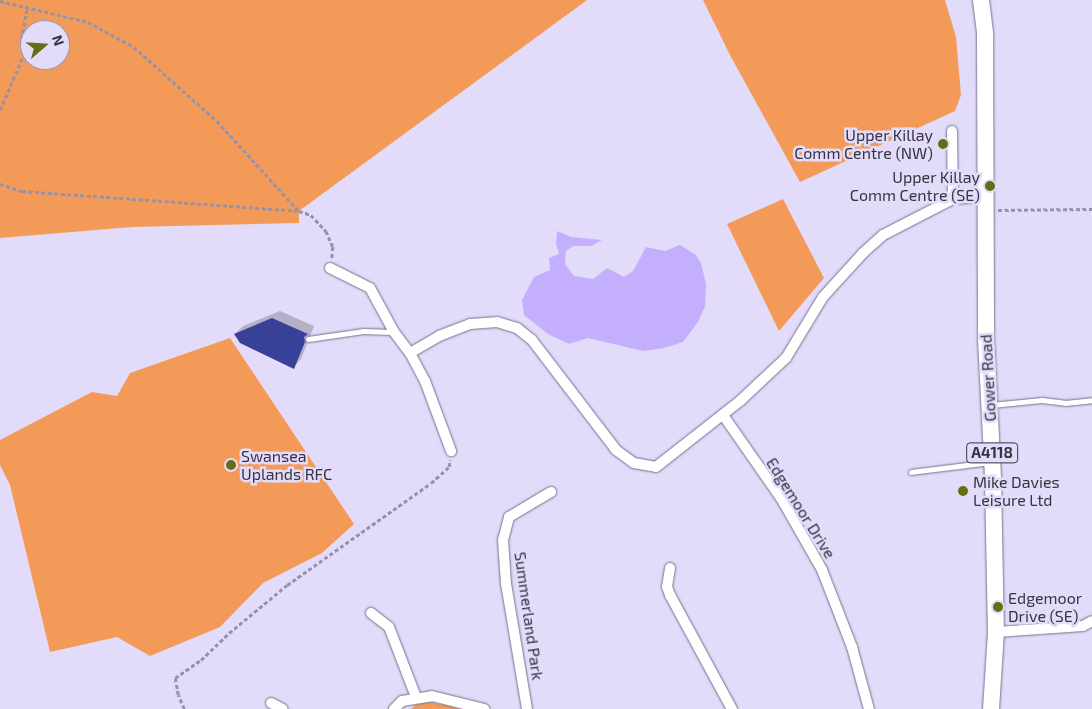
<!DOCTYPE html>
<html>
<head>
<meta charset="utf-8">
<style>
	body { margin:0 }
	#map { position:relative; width:1092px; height:709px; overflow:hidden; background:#e2dcfa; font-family:"Exo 2",sans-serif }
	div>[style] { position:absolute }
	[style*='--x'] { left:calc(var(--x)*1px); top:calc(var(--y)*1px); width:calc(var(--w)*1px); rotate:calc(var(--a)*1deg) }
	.green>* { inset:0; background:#f49a59 }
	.water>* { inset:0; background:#c3affe }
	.shadow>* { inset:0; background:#0003 }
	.building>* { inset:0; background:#394097 }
	.path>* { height:2.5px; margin-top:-1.25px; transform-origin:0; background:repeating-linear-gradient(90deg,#9692a9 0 4px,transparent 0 6.5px) }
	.roads { filter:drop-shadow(0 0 1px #776f91) drop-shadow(0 0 1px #776f91) }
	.lane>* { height:5px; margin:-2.5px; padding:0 2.5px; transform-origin:2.5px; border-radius:2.5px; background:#fff }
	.street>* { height:10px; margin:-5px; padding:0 5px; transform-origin:5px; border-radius:5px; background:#fff }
	.primary>* { height:16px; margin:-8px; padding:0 8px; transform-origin:8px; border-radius:8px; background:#fff }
	.dots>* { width:14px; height:14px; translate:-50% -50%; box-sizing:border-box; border:2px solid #e2dcfa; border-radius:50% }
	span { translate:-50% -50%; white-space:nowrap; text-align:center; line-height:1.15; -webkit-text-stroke:5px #e2dcfa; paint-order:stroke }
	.shield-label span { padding:1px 4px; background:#e2dcfa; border:1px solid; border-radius:4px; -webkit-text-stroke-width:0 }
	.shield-label { font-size:15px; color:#373442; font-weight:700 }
	.poi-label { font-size:16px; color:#373442 }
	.right { translate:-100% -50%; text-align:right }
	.left { translate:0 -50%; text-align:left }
	.street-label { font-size:16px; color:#373442 }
	.north { position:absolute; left:20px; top:20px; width:50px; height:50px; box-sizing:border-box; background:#e2dcfa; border:1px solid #9e99b0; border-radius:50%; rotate:71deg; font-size:14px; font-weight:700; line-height:20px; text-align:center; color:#373442 }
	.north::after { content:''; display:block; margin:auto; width:18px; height:22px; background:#656e15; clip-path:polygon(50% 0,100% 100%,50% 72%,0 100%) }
</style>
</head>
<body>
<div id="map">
	<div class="green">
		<i style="clip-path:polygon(evenodd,0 0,587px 0,299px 211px,299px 223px,132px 227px,0 238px,0 0,30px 30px,60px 30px,60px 60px,30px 60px,30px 30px)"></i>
		<i style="clip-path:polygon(703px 0,945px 0,956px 37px,961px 95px,955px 111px,800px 182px,731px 57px)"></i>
		<i style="clip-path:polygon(783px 199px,824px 278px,779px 331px,727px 224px)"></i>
		<i style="clip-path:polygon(230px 338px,354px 524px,322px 553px,263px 583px,220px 627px,150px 656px,117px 637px,50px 652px,10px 485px,0 465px,0 440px,92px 392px,117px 396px,130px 373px)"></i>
		<i style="clip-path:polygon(428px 702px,445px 705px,460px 709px,411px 709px,415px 705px)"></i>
	</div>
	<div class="water">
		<i style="clip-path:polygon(557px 231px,571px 237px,602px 240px,591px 246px,573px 246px,566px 251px,565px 264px,574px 276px,593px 279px,607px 268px,624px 277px,633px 271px,646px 247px,665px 251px,680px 245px,696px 255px,701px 263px,706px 284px,705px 306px,698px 322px,683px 342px,664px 348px,643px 351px,588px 338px,569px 344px,548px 334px,524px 315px,522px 300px,534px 277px,550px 270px,549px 258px,559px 254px,556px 244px)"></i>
	</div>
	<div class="shadow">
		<i style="clip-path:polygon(280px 311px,314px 326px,301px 359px,294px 367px,235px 334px,243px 326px)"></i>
	</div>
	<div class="building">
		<i style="clip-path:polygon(272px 318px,308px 334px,304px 337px,305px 342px,294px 369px,240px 343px,234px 334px)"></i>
	</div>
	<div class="path">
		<i style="--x:0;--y:1;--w:90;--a:13.4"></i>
		<i style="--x:88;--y:22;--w:52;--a:28.5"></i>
		<i style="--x:134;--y:47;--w:111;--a:41.7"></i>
		<i style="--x:217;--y:121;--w:122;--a:47.7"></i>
		<i style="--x:0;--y:110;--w:66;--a:-66.9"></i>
		<i style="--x:26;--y:49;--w:11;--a:-117"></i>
		<i style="--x:21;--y:39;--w:31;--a:-79"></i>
		<i style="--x:0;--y:184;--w:23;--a:18"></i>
		<i style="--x:22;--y:191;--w:278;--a:4.1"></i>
		<i style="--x:299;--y:211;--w:13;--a:18"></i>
		<i style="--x:311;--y:215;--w:22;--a:47"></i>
		<i style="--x:326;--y:231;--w:17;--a:66"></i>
		<i style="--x:333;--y:247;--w:12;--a:95"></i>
		<i style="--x:998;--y:210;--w:94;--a:-0.6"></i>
		<i style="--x:184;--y:709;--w:15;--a:-113"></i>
		<i style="--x:178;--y:695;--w:17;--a:-100"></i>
		<i style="--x:175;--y:678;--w:32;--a:-35"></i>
		<i style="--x:201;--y:660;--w:39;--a:-44"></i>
		<i style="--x:229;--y:633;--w:75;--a:-39.6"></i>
		<i style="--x:287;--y:585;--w:176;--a:-35.3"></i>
		<i style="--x:431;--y:483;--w:24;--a:-42"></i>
		<i style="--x:449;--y:467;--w:7;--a:-82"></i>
	</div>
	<div class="roads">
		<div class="lane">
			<i style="--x:308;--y:339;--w:56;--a:-8.3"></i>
			<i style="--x:363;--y:331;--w:30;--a:2"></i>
			<i style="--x:991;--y:405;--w:51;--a:-5.6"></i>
			<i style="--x:1042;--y:400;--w:23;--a:7"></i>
			<i style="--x:1065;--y:403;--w:27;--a:-6"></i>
			<i style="--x:911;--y:472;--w:80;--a:-7.2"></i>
		</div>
		<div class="street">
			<i style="--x:952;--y:131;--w:68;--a:89.2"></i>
			<i style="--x:330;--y:268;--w:45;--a:26.6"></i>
			<i style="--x:370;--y:288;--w:50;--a:61.4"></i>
			<i style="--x:394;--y:332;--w:26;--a:53"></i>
			<i style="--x:410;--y:353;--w:32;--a:62"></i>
			<i style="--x:425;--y:381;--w:75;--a:69.6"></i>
			<i style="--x:410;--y:353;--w:34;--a:-30"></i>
			<i style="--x:439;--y:336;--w:33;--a:-21"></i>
			<i style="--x:470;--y:324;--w:27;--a:-4"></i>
			<i style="--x:497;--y:322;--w:21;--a:17"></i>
			<i style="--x:517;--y:328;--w:19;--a:39"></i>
			<i style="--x:532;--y:340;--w:138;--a:52.6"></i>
			<i style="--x:616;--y:450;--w:22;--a:36"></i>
			<i style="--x:634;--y:463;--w:22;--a:10"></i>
			<i style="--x:656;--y:467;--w:107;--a:-38.2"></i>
			<i style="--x:740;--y:401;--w:63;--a:-43.1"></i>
			<i style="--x:786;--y:358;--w:71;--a:-58.8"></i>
			<i style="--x:823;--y:297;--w:59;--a:-47.7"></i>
			<i style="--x:863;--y:253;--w:27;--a:-42"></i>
			<i style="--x:883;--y:235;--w:79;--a:-27.2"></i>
			<i style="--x:953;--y:199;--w:31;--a:-4"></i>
			<i style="--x:723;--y:415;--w:101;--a:55.1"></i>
			<i style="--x:781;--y:498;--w:83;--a:60.3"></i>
			<i style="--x:822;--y:570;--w:83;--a:68.7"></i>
			<i style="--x:852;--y:647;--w:64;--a:74.7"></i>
			<i style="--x:670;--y:568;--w:19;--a:99"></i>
			<i style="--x:667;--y:587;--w:9;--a:69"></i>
			<i style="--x:670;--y:595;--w:130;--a:61.5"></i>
			<i style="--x:371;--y:613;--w:23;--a:38"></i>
			<i style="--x:389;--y:627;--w:75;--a:68.9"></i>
			<i style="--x:996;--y:632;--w:87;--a:-3.9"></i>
			<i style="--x:1083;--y:626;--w:10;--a:-29"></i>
			<i style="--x:271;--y:703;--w:13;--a:27"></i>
			<i style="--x:394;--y:709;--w:11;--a:-45"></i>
			<i style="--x:402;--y:701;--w:30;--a:-9"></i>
			<i style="--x:432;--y:696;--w:54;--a:14"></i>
			<i style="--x:527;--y:709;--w:127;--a:-99.5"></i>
			<i style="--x:506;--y:584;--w:44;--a:-93.9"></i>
			<i style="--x:503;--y:540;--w:24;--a:-75"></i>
			<i style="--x:509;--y:517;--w:49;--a:-30.8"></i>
		</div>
		<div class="primary">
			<i style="--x:981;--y:0;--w:35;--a:83"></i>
			<i style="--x:985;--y:35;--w:304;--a:89.8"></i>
			<i style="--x:986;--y:339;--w:140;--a:87.1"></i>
			<i style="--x:993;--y:479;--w:153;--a:88.9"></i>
			<i style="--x:996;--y:632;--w:77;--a:93.7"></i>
		</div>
	</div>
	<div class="dots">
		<i style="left:943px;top:144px;background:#656e15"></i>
		<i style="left:990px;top:186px;background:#656e15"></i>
		<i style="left:231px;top:465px;background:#656e15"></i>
		<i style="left:963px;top:491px;background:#656e15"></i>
		<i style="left:998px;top:607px;background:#656e15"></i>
	</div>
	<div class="shield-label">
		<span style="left:992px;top:453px">A4118</span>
	</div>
	<div class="poi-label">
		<span class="right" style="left:933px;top:144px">Upper Killay<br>Comm Centre (NW)</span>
		<span class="right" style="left:980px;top:186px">Upper Killay<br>Comm Centre (SE)</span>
		<span class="left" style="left:241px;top:465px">Swansea<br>Uplands RFC</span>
		<span class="left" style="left:973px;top:491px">Mike Davies<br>Leisure Ltd</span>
		<span class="left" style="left:1008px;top:607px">Edgemoor<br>Drive (SE)</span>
	</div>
	<div class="street-label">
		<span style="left:988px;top:378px;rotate:-93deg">Gower Road</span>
		<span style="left:801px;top:508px;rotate:58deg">Edgemoor Drive</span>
		<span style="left:529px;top:616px;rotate:82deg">Summerland Park</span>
	</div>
	<div class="north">N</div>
</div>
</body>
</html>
